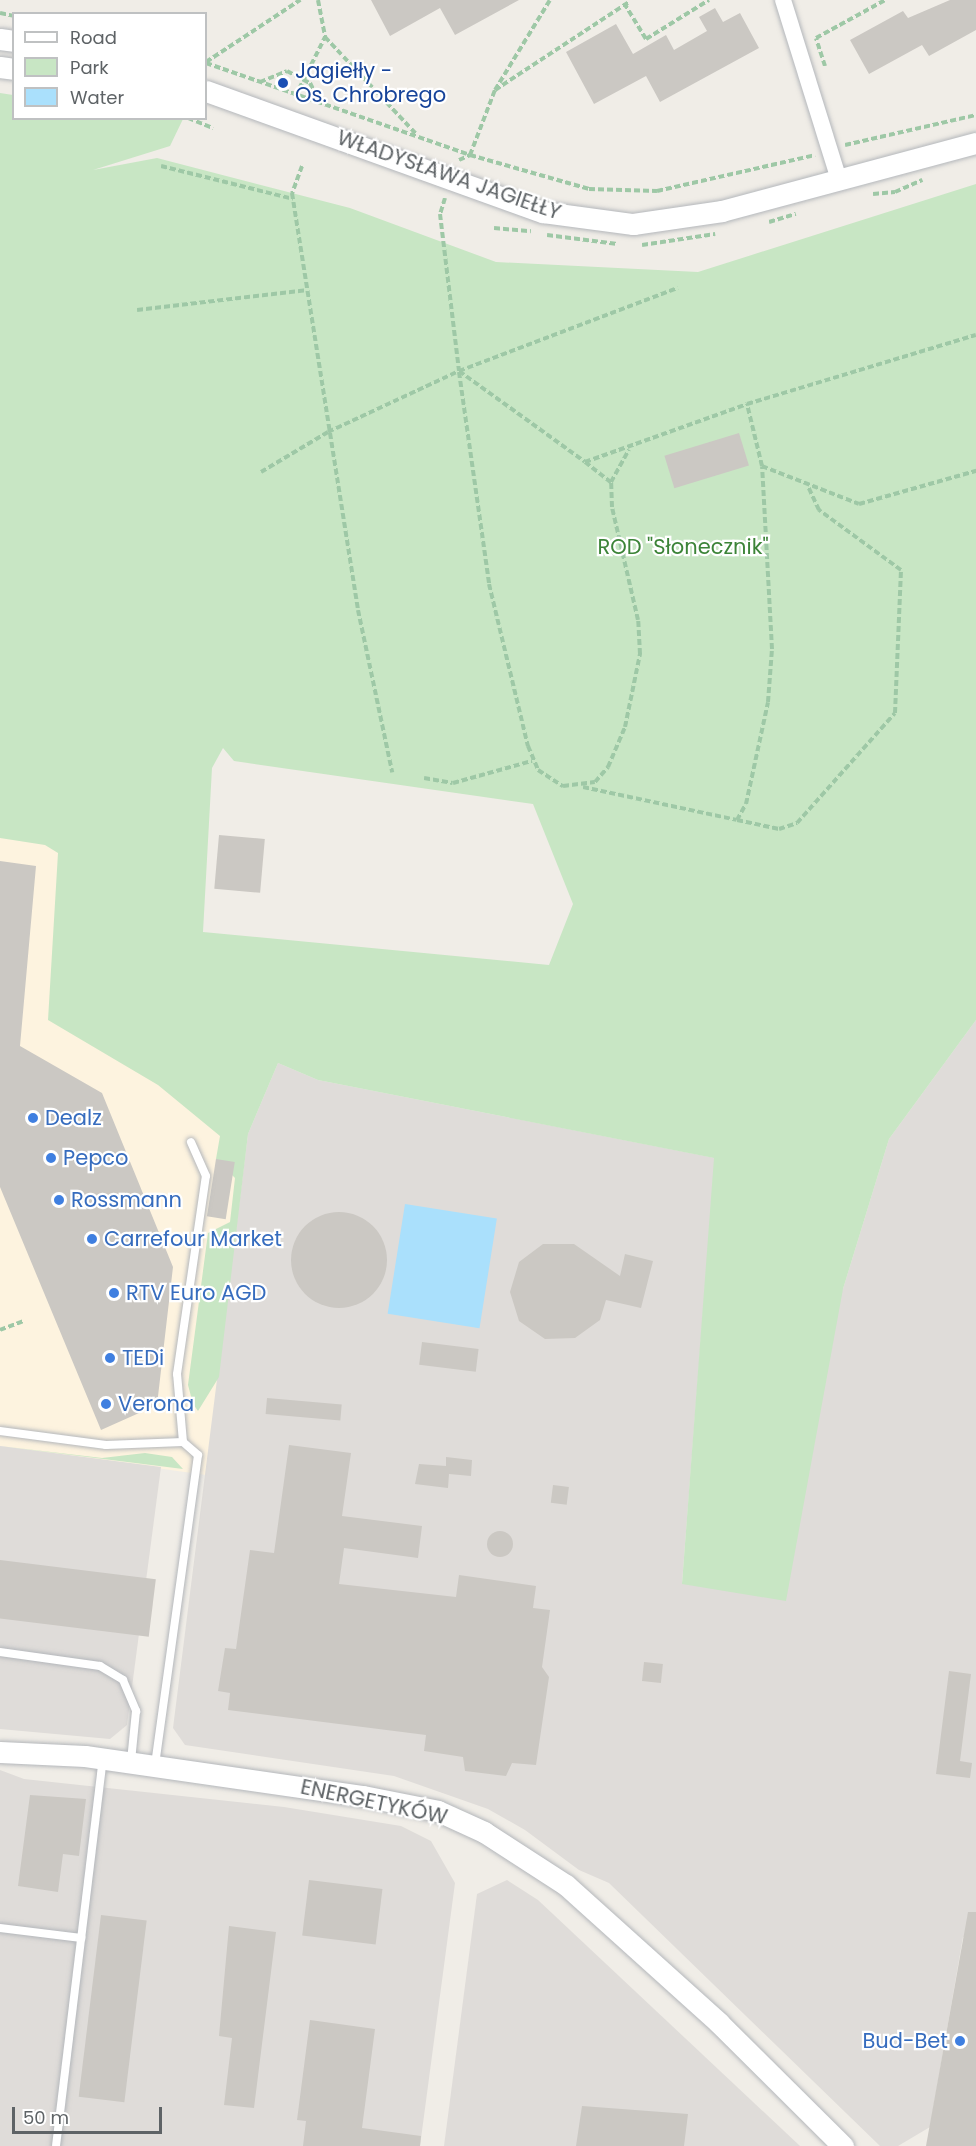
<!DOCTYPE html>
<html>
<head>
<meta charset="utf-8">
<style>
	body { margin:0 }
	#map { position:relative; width:976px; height:2146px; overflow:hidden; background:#f0ede7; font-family:Poppins,sans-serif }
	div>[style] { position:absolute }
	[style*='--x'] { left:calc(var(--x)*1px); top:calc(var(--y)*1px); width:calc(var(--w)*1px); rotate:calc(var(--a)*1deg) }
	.commercial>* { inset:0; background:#fdf3df }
	.industrial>* { inset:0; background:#dfdcd9 }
	.green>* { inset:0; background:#c8e6c4 }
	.water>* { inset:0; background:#aae0fc; transform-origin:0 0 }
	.building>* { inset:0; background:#cbc8c3; transform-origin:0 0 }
	.round { border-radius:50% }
	.path>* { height:4px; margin-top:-2px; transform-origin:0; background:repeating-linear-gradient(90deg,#9ec8a6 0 6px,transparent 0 9px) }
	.roads { filter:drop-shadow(0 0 2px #b4b7bb) drop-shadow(0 0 2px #b4b7bb) }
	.service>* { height:8px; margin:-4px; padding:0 4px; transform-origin:4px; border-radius:4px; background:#fff }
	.minor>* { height:16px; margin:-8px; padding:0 8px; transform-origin:8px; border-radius:8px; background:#fff }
	.tertiary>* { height:21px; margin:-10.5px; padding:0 10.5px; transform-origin:10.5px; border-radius:10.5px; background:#fff }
	.dots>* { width:16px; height:16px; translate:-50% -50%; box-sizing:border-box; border:3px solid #fff; border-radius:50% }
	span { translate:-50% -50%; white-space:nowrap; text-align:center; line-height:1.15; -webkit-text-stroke:4.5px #fff; paint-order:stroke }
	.transit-label { font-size:21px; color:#164399 }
	.left { translate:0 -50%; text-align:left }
	.street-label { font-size:21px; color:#5e6366 }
	.park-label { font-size:21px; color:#3c8438 }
	.shop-label { font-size:21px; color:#366cbe }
	.right { translate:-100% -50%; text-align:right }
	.legend { position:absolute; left:12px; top:12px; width:195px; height:108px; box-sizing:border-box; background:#fff; border:2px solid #bfc1c2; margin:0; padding:8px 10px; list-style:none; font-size:18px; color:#5e6366 }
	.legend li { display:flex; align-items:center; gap:12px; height:30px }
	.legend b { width:30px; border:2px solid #bfc1c2 }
	.scale { position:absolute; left:12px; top:2107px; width:150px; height:27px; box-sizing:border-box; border:3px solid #5e6366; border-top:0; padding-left:8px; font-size:18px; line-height:21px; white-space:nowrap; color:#5e6366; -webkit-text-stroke:4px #fff; paint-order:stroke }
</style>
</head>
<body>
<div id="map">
	<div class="commercial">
		<i style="clip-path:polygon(0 824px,75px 835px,228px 1120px,245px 1177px,206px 1475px,0 1446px)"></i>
	</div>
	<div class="industrial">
		<i style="clip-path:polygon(976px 1020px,976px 1938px,963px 1937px,930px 2127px,898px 2146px,880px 2146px,609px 1883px,579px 1870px,525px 1830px,488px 1809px,394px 1776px,185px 1745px,173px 1728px,248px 1134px,278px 1063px,318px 1080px,715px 1158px,682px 1583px,843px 1289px,889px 1139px)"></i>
		<i style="clip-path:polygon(0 1446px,161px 1467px,127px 1725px,110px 1739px,0 1729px)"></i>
		<i style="clip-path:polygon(0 1770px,24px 1779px,284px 1807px,401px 1826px,431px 1841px,455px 1883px,420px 2146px,0 2146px)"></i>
		<i style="clip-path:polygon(507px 1880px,538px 1900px,800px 2146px,444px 2146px,477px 1894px)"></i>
	</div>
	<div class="green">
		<i style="clip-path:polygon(evenodd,0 93px,13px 95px,14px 118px,183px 119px,170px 146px,93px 170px,157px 158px,350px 208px,496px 262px,698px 272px,976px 184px,976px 1020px,889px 1139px,843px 1289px,786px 1601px,682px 1584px,714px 1158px,318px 1080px,278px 1063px,248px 1134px,219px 1377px,198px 1411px,193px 1404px,188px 1385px,208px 1233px,230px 1222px,235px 1178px,216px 1159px,220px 1136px,158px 1085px,48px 1020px,58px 853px,45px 845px,0 838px,0 93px,223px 748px,234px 761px,533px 804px,573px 904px,549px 965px,203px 932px,212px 768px,223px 748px)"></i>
		<i style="clip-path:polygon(0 1446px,102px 1458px,145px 1453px,172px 1457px,183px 1469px)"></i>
	</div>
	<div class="water">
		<i style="left:405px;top:1204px;width:93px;height:111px;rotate:9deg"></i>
	</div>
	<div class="building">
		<i style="clip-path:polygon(371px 0,519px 0,455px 35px,440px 8px,390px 36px)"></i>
		<i style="clip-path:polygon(950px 0,976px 0,976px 30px,929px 56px,922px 45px,869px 74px,850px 40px,903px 11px,908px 18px)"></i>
		<i style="clip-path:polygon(715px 8px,723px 22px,740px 13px,759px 48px,660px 102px,646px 76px,594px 104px,566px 52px,616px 24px,633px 54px,666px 35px,674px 50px,707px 31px,699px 17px)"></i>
		<i style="left:739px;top:433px;width:34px;height:78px;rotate:73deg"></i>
		<i style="left:219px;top:835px;width:46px;height:54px;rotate:5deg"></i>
		<i style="clip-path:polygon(0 861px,36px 866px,20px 1046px,102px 1093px,173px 1267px,157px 1405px,101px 1430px,0 1187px)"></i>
		<i style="left:216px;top:1159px;width:19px;height:58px;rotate:9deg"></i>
		<i class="round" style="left:291px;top:1212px;width:96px;height:96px"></i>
		<i style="clip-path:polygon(543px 1244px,574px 1244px,620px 1276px,625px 1254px,653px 1261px,641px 1308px,606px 1300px,600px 1320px,575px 1338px,545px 1339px,519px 1321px,510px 1292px,519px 1262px)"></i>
		<i style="left:422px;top:1342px;width:57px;height:23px;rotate:7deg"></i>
		<i style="left:267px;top:1398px;width:75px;height:16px;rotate:5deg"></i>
		<i style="clip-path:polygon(289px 1445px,351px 1453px,342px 1516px,422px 1526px,418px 1558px,344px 1548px,339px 1584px,456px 1597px,459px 1575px,536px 1586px,533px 1608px,550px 1610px,542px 1667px,549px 1677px,536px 1765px,512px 1763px,506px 1776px,465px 1771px,463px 1757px,424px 1751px,426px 1735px,228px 1710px,230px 1693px,218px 1691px,225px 1648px,236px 1649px,250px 1550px,274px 1553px)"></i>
		<i style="clip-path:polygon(446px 1457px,472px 1460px,471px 1476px,449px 1474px,448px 1488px,415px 1484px,419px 1464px,446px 1466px)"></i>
		<i style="left:553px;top:1485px;width:16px;height:18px;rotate:7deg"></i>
		<i class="round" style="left:487px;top:1531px;width:26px;height:26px"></i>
		<i style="left:0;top:1560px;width:157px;height:58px;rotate:7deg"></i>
		<i style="left:644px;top:1662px;width:19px;height:19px;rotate:6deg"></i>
		<i style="clip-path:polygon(949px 1671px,971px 1674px,960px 1761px,972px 1763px,970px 1778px,936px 1774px)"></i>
		<i style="clip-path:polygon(30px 1795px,86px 1799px,79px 1856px,63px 1854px,58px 1892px,18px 1886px)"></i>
		<i style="left:309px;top:1880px;width:74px;height:56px;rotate:7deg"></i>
		<i style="clip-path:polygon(968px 1912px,976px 1912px,976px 2146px,926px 2146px)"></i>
		<i style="left:101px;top:1915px;width:46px;height:183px;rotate:7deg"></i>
		<i style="clip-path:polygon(229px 1926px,276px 1932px,254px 2108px,224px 2105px,232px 2038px,219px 2036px)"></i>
		<i style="clip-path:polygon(310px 2020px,375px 2029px,362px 2128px,421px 2136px,420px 2146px,303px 2146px,306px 2121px,297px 2120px)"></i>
		<i style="clip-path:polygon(582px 2106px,688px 2114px,684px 2146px,576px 2146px)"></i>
	</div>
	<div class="path">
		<i style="--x:318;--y:0;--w:38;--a:79"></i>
		<i style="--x:325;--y:37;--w:133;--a:46.8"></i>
		<i style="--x:624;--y:3;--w:42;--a:58.6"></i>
		<i style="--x:646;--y:39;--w:74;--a:-31.8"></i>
		<i style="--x:0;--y:13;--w:14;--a:12"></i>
		<i style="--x:206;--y:62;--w:113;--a:-33.4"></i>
		<i style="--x:206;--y:63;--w:280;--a:19.2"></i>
		<i style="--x:470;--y:155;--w:124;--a:15.9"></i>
		<i style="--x:589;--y:189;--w:68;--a:1.7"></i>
		<i style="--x:657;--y:191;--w:162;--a:-12.8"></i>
		<i style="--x:825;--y:66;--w:29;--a:-108"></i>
		<i style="--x:816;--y:38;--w:79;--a:-28.8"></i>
		<i style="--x:260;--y:82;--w:29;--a:-22"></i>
		<i style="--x:287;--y:71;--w:26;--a:28"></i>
		<i style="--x:310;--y:83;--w:20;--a:63"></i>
		<i style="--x:495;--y:90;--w:105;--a:-58.6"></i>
		<i style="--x:295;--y:97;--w:67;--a:-63.4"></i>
		<i style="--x:188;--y:118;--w:27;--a:22"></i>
		<i style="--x:845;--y:145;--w:134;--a:-12.9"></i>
		<i style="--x:459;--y:160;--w:12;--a:-24"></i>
		<i style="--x:470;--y:155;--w:70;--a:-69"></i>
		<i style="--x:495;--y:90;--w:160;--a:-33.3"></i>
		<i style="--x:161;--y:166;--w:136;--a:14"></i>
		<i style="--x:302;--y:166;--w:29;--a:110"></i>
		<i style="--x:292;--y:193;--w:422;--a:81"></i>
		<i style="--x:358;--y:610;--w:166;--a:78.1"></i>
		<i style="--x:873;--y:194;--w:22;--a:-5"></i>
		<i style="--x:895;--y:192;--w:30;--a:-24"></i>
		<i style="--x:445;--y:198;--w:17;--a:107"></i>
		<i style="--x:440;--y:214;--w:158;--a:83.1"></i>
		<i style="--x:459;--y:371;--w:155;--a:35.8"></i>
		<i style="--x:585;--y:462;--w:172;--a:-19.7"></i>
		<i style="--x:747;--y:404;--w:239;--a:-16.8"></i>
		<i style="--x:769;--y:222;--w:28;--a:-17"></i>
		<i style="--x:494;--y:228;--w:37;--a:5"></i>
		<i style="--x:547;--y:235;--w:71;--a:7.3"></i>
		<i style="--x:642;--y:245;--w:74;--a:-8.6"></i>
		<i style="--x:137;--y:310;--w:170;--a:-6.7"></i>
		<i style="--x:459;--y:372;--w:214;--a:81.9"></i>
		<i style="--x:489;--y:584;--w:167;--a:76.5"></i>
		<i style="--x:528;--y:746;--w:26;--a:67"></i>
		<i style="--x:538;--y:770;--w:30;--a:33"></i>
		<i style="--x:563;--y:786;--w:32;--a:-7"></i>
		<i style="--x:595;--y:782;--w:20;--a:-49"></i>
		<i style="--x:608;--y:767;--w:43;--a:-67"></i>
		<i style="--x:625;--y:727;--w:75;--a:-78.4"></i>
		<i style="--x:640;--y:654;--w:34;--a:-93"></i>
		<i style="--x:638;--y:620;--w:116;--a:-103"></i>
		<i style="--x:612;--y:507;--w:25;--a:-92"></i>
		<i style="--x:611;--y:482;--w:37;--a:-61"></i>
		<i style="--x:585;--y:462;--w:33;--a:38"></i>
		<i style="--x:762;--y:466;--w:104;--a:21.4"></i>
		<i style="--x:859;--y:504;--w:122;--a:-15.8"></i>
		<i style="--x:261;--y:472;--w:78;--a:-30.8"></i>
		<i style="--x:328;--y:432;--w:145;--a:-25"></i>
		<i style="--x:459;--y:371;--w:234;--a:-20.8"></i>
		<i style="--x:424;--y:778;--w:29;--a:10"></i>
		<i style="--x:453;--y:783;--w:82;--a:-15.6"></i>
		<i style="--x:583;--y:787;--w:157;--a:12.1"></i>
		<i style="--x:737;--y:820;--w:18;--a:-61"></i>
		<i style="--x:746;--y:804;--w:104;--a:-77.8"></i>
		<i style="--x:768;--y:702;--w:53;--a:-85.7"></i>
		<i style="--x:772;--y:649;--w:183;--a:-93.1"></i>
		<i style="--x:762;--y:466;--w:64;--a:-103.6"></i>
		<i style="--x:737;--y:820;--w:43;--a:12.1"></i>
		<i style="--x:779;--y:829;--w:19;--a:-18"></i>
		<i style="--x:797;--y:823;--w:147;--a:-48.3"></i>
		<i style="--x:895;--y:713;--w:143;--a:-87.6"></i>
		<i style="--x:901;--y:570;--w:102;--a:-143.8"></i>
		<i style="--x:819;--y:510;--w:26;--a:-115"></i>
		<i style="--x:0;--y:1330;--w:25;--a:-21"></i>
	</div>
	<div class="roads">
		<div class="service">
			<i style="--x:0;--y:1431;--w:107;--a:7.5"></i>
			<i style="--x:106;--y:1445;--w:77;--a:-2.2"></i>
			<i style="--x:183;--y:1442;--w:20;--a:41"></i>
			<i style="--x:198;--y:1455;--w:312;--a:97.9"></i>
			<i style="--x:183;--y:1442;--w:68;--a:-95"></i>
			<i style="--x:177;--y:1374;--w:200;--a:-81.7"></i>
			<i style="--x:206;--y:1176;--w:37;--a:-114"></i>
			<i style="--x:0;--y:1652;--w:101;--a:8"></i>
			<i style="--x:100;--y:1666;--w:27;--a:31"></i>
			<i style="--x:123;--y:1680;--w:34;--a:67"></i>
			<i style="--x:136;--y:1711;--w:50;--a:95.7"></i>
			<i style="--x:0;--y:1928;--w:82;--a:7"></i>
			<i style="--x:56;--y:2146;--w:390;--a:-83.1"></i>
		</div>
		<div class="minor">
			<i style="--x:783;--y:0;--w:189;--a:72.7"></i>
		</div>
		<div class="tertiary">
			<i style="--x:0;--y:39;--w:14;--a:8"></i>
			<i style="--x:0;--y:67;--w:14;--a:8"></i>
			<i style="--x:206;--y:91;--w:358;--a:19.8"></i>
			<i style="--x:543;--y:212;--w:91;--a:7.6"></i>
			<i style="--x:633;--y:224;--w:90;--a:-8.3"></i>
			<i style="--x:722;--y:211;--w:263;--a:-15"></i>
			<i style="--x:0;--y:1752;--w:85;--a:2.7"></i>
			<i style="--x:85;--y:1756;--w:281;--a:8.2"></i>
			<i style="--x:363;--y:1796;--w:76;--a:11.3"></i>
			<i style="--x:438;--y:1811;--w:51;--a:24.5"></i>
			<i style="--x:484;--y:1832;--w:98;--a:32.9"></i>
			<i style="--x:566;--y:1885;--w:206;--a:42"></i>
			<i style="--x:719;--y:2023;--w:175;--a:44.8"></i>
		</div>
	</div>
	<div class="dots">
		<i style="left:283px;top:83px;background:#1a4fb4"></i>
		<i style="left:33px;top:1118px;background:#3f7fe0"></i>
		<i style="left:51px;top:1158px;background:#3f7fe0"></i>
		<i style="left:59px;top:1200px;background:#3f7fe0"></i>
		<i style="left:92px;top:1239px;background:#3f7fe0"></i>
		<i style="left:114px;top:1293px;background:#3f7fe0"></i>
		<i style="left:110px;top:1358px;background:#3f7fe0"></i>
		<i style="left:106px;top:1404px;background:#3f7fe0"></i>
		<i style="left:960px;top:2041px;background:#3f7fe0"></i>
	</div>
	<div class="transit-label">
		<span class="left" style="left:295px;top:83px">Jagiełły -<br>Os. Chrobrego</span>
	</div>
	<div class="street-label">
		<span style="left:449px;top:175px;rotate:19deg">WŁADYSŁAWA JAGIEŁŁY</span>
		<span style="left:374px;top:1802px;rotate:12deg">ENERGETYKÓW</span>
	</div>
	<div class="park-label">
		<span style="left:683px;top:547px">ROD "Słonecznik"</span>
	</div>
	<div class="shop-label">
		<span class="left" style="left:45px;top:1118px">Dealz</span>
		<span class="left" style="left:63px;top:1158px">Pepco</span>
		<span class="left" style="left:71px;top:1200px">Rossmann</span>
		<span class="left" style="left:104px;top:1239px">Carrefour Market</span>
		<span class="left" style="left:126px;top:1293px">RTV Euro AGD</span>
		<span class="left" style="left:122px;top:1358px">TEDi</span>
		<span class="left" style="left:118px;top:1404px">Verona</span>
		<span class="right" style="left:948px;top:2041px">Bud-Bet</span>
	</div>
	<ul class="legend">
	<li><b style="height:8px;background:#fff"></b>Road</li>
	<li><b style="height:16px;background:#c8e6c4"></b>Park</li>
	<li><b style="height:16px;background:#aae0fc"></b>Water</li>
	</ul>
	<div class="scale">50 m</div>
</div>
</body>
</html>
